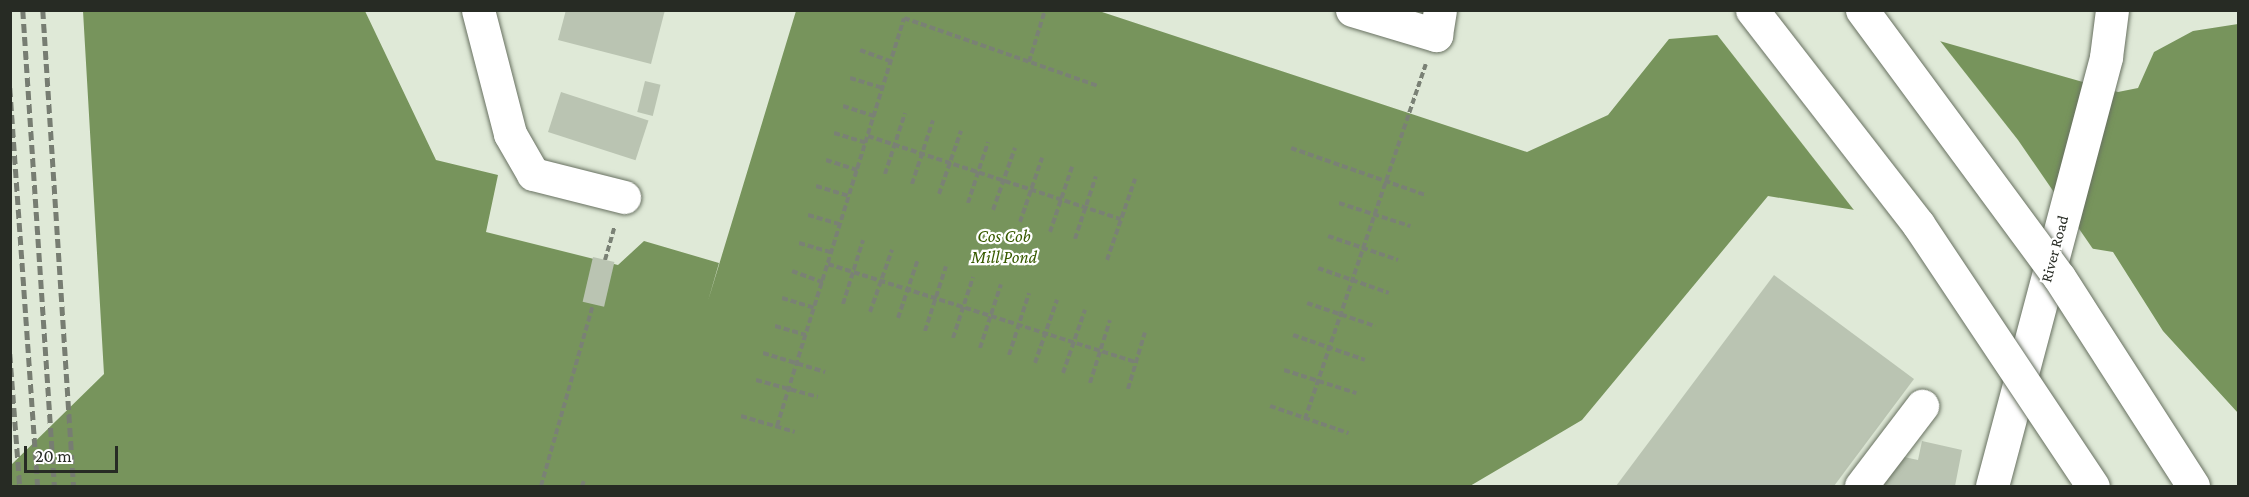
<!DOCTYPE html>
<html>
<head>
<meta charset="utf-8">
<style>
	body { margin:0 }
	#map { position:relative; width:2249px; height:497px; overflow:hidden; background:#dfe9d7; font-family:"Crimson Pro",serif }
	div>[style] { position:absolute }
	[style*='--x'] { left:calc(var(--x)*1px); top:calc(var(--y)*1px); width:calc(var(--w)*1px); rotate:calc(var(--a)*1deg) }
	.water>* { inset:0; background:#77945c }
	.pier>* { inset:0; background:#dfe9d7 }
	.building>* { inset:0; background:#bac4b2; transform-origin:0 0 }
	.path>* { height:4px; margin-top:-2px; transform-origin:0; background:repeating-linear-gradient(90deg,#7a8175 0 6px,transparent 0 9px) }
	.roads { filter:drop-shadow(0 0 2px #687161) drop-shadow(0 0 2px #687161) }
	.minor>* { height:33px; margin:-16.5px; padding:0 16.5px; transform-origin:16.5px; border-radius:16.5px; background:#fff }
	.major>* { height:33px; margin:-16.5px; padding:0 16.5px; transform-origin:16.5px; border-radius:16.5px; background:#fff }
	.rail>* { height:4.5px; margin-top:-2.25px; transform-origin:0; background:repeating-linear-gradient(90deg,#777d72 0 9px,transparent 0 13.5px) }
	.bridges { filter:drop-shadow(0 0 2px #687161) drop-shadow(0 0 2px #687161) }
	.highway-bridge>* { height:33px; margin:-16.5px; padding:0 16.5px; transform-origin:16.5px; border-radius:16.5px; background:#fff }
	span { translate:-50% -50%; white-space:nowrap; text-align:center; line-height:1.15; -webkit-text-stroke:4.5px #fff; paint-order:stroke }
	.street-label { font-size:16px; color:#272b24 }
	.water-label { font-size:18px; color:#385b00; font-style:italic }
	.frame { position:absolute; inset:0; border:12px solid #272b24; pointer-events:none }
	.scale { position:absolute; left:24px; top:446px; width:94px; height:27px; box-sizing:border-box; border:3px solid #272b24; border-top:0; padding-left:8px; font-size:18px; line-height:21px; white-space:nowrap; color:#272b24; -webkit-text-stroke:4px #fff; paint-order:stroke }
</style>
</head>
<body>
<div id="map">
	<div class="water">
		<i style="clip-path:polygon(83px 11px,365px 11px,436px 160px,498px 175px,486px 232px,618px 265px,644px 241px,719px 263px,708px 301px,796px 11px,1099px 11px,1527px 152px,1608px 115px,1669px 39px,1873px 22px,2118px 92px,2138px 88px,2154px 52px,2193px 31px,2238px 24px,2238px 413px,2163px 331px,2113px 252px,1768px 196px,1582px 420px,1470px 486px,11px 486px,11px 465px,104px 374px)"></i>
	</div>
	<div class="pier">
		<i style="clip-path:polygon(1873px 19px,1937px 37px,2018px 140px,2095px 252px,1857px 214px,1715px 32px)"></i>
	</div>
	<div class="building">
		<i style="clip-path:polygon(566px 10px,665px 10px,651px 64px,558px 40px)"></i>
		<i style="left:645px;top:81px;width:16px;height:32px;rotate:14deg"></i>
		<i style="left:561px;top:92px;width:92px;height:42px;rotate:18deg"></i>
		<i style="left:593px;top:257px;width:22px;height:46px;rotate:13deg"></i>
		<i style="clip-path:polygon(1774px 275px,1914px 379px,1834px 486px,1616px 486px)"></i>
		<i style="clip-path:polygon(1922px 441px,1962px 450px,1955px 486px,1881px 486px,1904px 457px,1918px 460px)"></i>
	</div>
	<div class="path">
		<i style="--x:860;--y:50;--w:33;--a:20"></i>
		<i style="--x:1029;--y:62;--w:54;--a:-72.9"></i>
		<i style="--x:850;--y:78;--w:34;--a:17"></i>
		<i style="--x:843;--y:106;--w:33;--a:18"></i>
		<i style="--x:834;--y:133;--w:34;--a:17"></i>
		<i style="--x:868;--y:136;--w:266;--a:18.2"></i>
		<i style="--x:1291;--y:148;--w:142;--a:19.3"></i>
		<i style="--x:826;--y:160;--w:33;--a:18"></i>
		<i style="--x:885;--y:174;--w:64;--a:-71.8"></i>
		<i style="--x:912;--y:184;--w:67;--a:-71.8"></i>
		<i style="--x:816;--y:186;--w:34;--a:17"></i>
		<i style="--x:939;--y:194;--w:67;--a:-70.8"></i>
		<i style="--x:968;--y:203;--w:64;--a:-71.8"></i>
		<i style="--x:1339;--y:203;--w:75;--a:17.9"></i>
		<i style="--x:993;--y:210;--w:66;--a:-70.5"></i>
		<i style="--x:808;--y:215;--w:33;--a:16"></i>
		<i style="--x:1020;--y:222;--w:68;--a:-71"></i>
		<i style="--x:1050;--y:232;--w:69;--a:-71.3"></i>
		<i style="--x:1328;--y:236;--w:74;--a:18.9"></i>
		<i style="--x:1075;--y:239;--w:66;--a:-71.6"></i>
		<i style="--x:799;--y:243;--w:33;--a:16"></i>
		<i style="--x:605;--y:260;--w:35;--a:-74"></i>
		<i style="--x:1107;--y:260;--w:86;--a:-70.9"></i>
		<i style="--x:828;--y:264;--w:323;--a:17.7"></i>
		<i style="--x:1318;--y:268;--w:75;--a:19.4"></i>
		<i style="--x:792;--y:271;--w:33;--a:20"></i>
		<i style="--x:782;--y:298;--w:34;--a:17"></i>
		<i style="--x:1307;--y:303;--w:72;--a:18.7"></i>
		<i style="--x:843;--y:304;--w:67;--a:-72.6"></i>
		<i style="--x:870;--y:312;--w:66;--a:-70.5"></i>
		<i style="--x:898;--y:318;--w:62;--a:-71.3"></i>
		<i style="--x:775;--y:326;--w:32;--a:16"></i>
		<i style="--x:925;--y:331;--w:68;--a:-72.1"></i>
		<i style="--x:1293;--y:335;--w:76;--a:19.1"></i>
		<i style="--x:953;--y:338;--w:64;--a:-71.8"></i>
		<i style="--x:980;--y:348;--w:67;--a:-71.8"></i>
		<i style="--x:763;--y:353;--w:65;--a:17"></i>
		<i style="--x:1009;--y:355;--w:65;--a:-72.1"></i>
		<i style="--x:1035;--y:363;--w:67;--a:-70.8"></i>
		<i style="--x:1284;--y:370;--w:76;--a:17.7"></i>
		<i style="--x:1063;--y:373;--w:67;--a:-70.8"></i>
		<i style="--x:756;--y:380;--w:64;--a:15.3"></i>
		<i style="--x:1090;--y:383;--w:66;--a:-72.4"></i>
		<i style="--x:1128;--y:389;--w:59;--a:-73.4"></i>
		<i style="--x:1270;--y:406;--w:83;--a:19.1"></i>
		<i style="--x:741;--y:416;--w:56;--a:16.5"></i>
		<i style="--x:1305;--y:419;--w:375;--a:-71.2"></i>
		<i style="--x:777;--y:426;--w:427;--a:-72.7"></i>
		<i style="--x:904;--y:18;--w:206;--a:19.3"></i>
		<i style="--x:541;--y:486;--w:188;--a:-74"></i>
		<i style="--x:582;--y:486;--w:5;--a:-68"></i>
	</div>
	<div class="roads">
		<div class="minor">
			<i style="--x:478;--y:10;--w:128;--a:75.5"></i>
			<i style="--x:510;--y:134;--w:46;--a:60.1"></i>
			<i style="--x:533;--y:174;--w:94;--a:14.2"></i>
			<i style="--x:1352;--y:10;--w:88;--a:16.6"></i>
			<i style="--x:1436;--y:35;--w:25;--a:-81"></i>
			<i style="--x:1861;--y:486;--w:101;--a:-52.7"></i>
		</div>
		<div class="major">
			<i style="--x:1992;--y:486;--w:444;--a:-75.1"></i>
			<i style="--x:2106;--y:57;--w:47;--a:-82.7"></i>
		</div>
	</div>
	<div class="rail">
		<i style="--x:23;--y:10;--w:477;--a:86.2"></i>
		<i style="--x:43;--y:10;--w:477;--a:86.3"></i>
		<i style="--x:10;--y:88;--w:399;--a:86"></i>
		<i style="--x:10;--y:354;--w:132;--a:85.7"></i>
	</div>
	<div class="bridges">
		<div class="highway-bridge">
			<i style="--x:1752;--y:10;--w:271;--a:52.2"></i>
			<i style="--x:1918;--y:224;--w:315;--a:56.3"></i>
			<i style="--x:1862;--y:10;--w:332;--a:53.6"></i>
			<i style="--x:2059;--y:277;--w:248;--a:57.3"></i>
		</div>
	</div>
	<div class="street-label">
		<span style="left:2055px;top:249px;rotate:-75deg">River Road</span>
	</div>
	<div class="water-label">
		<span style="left:1004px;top:247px">Cos Cob<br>Mill Pond</span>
	</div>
	<div class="frame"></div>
	<div class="scale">20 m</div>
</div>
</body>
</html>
